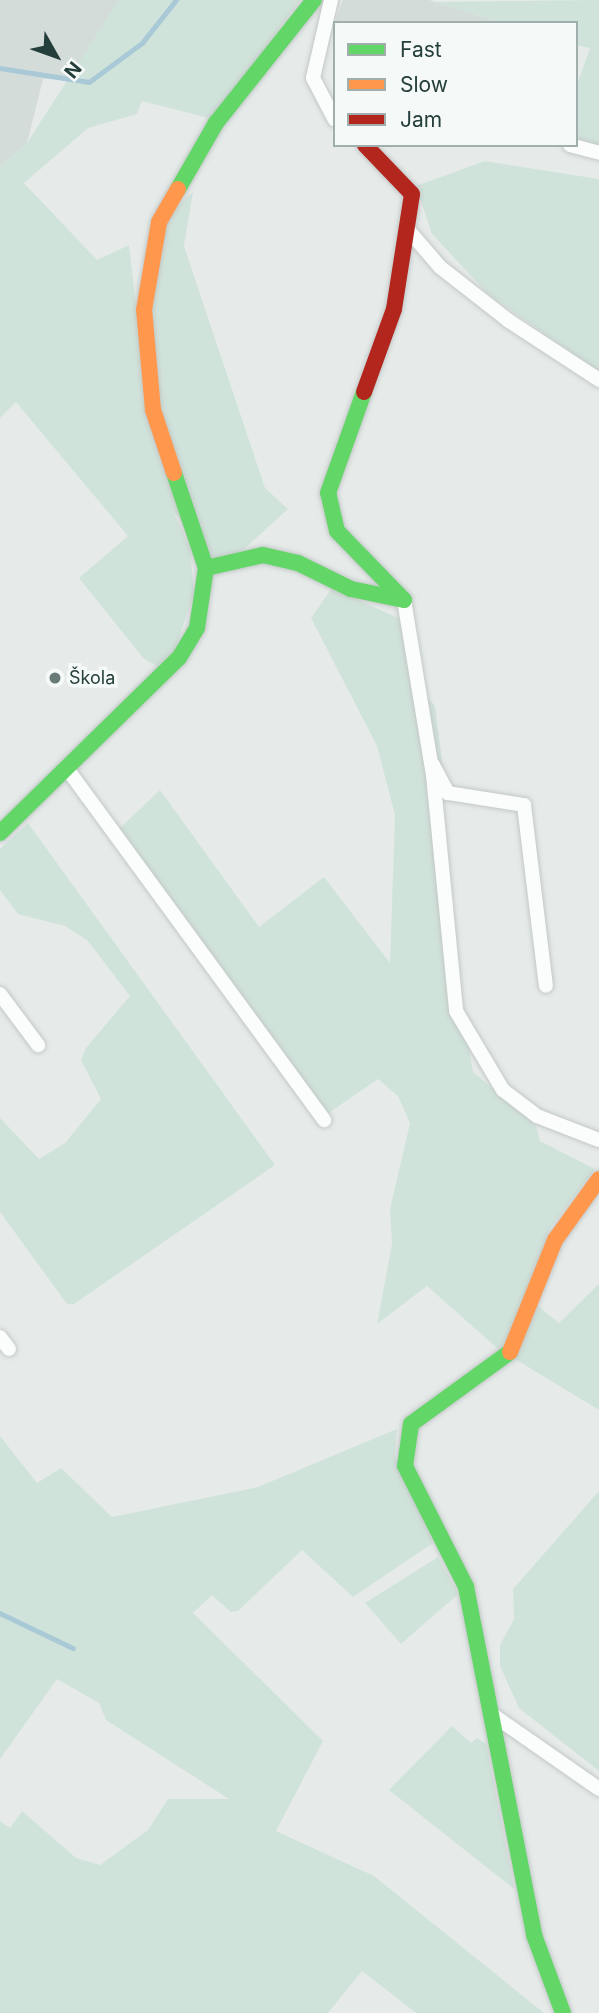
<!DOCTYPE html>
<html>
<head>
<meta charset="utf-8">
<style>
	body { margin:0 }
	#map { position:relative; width:599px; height:2013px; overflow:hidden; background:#e6ebea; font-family:Inter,sans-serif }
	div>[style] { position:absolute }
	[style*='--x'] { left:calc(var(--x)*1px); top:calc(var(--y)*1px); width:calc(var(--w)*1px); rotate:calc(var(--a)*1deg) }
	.built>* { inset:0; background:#d4dcda }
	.green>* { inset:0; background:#d0e3da }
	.stream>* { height:4.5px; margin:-2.25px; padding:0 2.25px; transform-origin:2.25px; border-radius:2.25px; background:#a9c9d7 }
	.roads { filter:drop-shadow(0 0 2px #c3c8c7) drop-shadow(0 0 2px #c3c8c7) }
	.street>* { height:14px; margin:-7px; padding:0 7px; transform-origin:7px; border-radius:7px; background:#fbfcfc }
	.fast>* { height:16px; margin:-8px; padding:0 8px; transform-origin:8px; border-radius:8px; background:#63d668 }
	.slow>* { height:16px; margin:-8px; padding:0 8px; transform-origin:8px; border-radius:8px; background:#ff974d }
	.jam>* { height:16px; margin:-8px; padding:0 8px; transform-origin:8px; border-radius:8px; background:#b3261e }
	.dots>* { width:19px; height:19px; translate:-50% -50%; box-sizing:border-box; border:4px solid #f5faf8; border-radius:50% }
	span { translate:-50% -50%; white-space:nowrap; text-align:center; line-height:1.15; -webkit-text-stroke:7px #f5faf8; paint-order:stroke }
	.poi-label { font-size:18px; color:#243e3b }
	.left { translate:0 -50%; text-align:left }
	.legend { position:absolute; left:333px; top:21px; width:245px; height:126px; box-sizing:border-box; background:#f5faf8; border:2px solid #a1afac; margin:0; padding:9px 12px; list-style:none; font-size:21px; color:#243e3b }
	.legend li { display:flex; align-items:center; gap:14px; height:35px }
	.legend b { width:35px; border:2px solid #a1afac }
	.north { position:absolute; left:21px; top:21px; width:70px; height:70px; -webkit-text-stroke:5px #f5faf8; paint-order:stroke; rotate:130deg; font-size:19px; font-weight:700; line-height:28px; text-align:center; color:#243e3b }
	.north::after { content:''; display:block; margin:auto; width:24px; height:32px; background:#243e3b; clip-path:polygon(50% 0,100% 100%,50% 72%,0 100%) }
</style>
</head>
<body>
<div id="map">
	<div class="built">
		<i style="clip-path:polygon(0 0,174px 0,90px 77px,43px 79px,27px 143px,0 167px)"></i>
		<i style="clip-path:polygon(343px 0,429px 0,503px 23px,335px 23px)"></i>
	</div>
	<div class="green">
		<i style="clip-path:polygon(119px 0,300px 0,213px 119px,142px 101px,137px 114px,88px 128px,24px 183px,97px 260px,129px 245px,136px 305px,172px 211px,193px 192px,184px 246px,265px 488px,288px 509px,243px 550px,211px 561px,199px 536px,174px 513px,190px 549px,194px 593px,175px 650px,157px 666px,144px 659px,79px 578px,128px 536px,16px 402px,0 418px,0 167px,27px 143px)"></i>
		<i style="clip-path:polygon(599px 0,599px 148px,576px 141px,576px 87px,590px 48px,576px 45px,576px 23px,503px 23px,434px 2px)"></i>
		<i style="clip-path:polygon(485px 161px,599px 179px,599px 372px,488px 294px,432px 234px,416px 186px)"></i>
		<i style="clip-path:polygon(332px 588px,405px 621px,420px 690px,435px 706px,443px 768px,427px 796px,473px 1072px,536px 1126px,540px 1141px,595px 1169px,550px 1228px,527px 1297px,559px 1323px,599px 1284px,599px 1410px,497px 1348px,427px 1286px,377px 1324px,392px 1244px,390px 1209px,410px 1123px,398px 1096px,378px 1079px,330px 1112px,321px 1111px,119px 829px,160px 790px,259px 927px,324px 877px,390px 963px,395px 815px,377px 746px,311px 618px)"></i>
		<i style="clip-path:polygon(28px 823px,275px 1165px,74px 1304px,67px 1304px,0 1212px,0 1118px,39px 1159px,65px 1143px,101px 1099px,81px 1060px,86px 1048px,130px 996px,87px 940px,65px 926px,18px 914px,0 890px,0 849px)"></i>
		<i style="clip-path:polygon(397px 1429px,395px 1455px,433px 1543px,353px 1597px,302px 1550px,238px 1611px,231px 1612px,212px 1595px,193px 1613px,323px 1741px,276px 1831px,374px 1876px,544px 2013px,416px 2013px,362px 1971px,328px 2013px,0 2013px,0 1821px,10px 1828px,22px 1811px,76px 1858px,100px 1865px,148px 1830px,168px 1799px,229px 1799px,106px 1720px,99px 1703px,57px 1679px,0 1759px,0 1436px,37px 1483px,61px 1468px,112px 1517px,258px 1487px)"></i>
		<i style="clip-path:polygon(599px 1491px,599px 1771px,519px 1708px,500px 1666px,500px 1645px,514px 1619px,513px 1589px)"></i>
		<i style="clip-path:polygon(438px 1557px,458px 1594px,401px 1644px,365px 1603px)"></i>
		<i style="clip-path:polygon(452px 1726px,471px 1743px,477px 1738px,486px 1744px,514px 1889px,389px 1790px)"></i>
	</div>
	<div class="stream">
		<i style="--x:0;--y:68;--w:90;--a:8.9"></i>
		<i style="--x:89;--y:82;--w:66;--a:-36.3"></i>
		<i style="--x:142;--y:43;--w:55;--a:-51.7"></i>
		<i style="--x:0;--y:1613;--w:81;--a:25.6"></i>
	</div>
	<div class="roads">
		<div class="street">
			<i style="--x:331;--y:0;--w:80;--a:103"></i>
			<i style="--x:313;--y:78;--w:47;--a:62.4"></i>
			<i style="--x:570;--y:145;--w:30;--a:15"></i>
			<i style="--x:410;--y:232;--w:46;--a:49.4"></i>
			<i style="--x:440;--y:267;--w:88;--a:38"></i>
			<i style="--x:509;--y:321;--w:108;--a:33.2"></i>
			<i style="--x:404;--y:600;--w:177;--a:80.6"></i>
			<i style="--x:433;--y:775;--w:237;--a:84.4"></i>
			<i style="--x:456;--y:1011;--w:92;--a:59.3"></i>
			<i style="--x:503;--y:1090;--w:43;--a:37.4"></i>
			<i style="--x:537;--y:1116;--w:66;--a:21.2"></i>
			<i style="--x:433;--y:765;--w:32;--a:62"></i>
			<i style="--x:448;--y:793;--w:77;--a:9"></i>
			<i style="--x:524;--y:805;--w:182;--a:83.1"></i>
			<i style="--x:68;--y:770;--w:434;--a:53.8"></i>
			<i style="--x:0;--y:994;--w:64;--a:53.3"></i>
			<i style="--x:0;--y:1337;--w:15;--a:53"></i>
			<i style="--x:490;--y:1713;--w:133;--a:34.9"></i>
		</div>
		<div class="fast">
			<i style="--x:178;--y:189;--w:76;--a:-60.1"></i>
			<i style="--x:216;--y:123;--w:157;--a:-51.5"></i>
			<i style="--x:206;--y:568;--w:58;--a:-12.8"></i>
			<i style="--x:263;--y:555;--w:36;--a:13"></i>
			<i style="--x:298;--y:563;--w:59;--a:26.1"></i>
			<i style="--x:351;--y:589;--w:54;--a:11.7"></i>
			<i style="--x:404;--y:600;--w:96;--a:-134.2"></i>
			<i style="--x:337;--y:531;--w:39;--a:-103"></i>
			<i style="--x:328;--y:493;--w:107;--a:-70.4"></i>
			<i style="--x:0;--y:833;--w:250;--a:-44.4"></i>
			<i style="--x:179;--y:658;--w:35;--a:-59"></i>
			<i style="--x:197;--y:628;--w:61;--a:-81.5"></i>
			<i style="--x:206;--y:568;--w:100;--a:-108.6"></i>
			<i style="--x:510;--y:1352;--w:122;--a:144"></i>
			<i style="--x:411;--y:1424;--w:42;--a:98.1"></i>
			<i style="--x:405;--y:1466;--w:136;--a:63.2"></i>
			<i style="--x:466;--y:1587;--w:355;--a:78.9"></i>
			<i style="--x:534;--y:1935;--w:83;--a:69.6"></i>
		</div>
		<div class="slow">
			<i style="--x:174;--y:473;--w:66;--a:-108.4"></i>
			<i style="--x:153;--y:410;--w:100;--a:-95.1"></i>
			<i style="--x:144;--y:310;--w:89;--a:-80.3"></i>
			<i style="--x:159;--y:222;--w:38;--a:-60"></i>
			<i style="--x:510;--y:1352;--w:121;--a:-68.1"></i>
			<i style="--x:555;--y:1240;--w:75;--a:-54.2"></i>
		</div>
		<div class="jam">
			<i style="--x:364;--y:392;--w:88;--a:-70.1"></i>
			<i style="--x:394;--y:309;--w:116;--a:-81.1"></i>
			<i style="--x:412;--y:194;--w:68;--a:-133.8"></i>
		</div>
	</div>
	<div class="dots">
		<i style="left:55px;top:678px;background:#687b78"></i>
	</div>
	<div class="poi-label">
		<span class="left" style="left:69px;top:678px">Škola</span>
	</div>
	<ul class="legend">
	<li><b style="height:9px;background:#63d668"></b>Fast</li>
	<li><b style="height:9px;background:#ff974d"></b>Slow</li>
	<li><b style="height:9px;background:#b3261e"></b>Jam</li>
	</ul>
	<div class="north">N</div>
</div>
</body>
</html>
